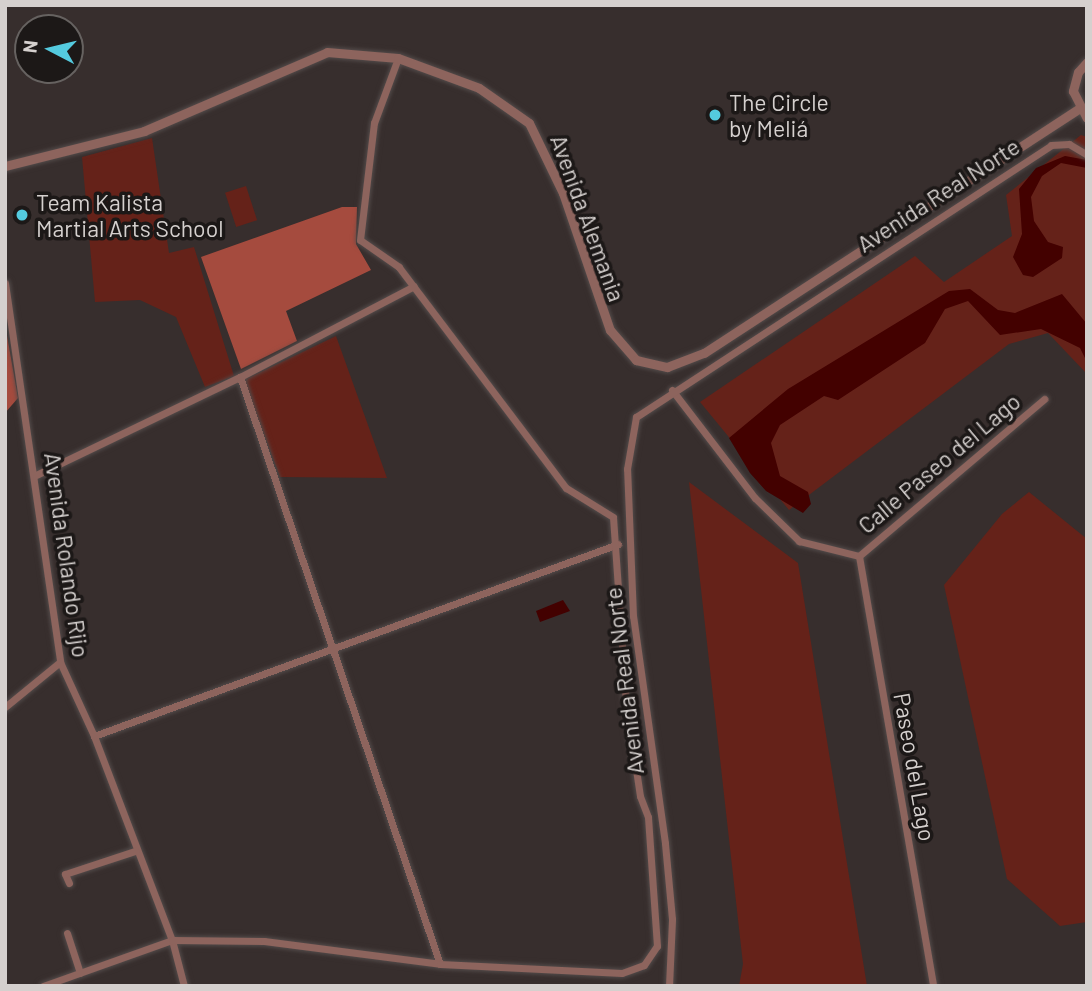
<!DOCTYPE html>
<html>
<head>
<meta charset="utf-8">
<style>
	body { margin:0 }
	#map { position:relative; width:1092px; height:991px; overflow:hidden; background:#372e2d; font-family:Barlow,sans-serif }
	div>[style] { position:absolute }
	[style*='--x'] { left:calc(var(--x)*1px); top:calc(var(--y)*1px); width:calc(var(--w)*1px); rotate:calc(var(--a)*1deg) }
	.green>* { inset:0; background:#652219; transform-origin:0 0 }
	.forest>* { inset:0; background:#a54b3e }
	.water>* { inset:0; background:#430100 }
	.roads { filter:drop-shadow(0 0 2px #534b4a) drop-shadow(0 0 2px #534b4a) }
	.minor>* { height:7px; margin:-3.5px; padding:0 3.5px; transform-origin:3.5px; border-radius:3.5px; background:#8d645d }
	.tertiary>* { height:9px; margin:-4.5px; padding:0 4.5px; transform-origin:4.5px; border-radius:4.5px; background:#8d645d }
	.dots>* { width:19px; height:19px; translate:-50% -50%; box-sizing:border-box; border:4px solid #1c1817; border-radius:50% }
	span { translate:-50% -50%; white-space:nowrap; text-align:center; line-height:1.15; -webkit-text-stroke:7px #1c1817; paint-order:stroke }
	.poi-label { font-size:23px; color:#d5d0ce }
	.left { translate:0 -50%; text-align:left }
	.street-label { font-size:23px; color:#d5d0ce }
	.frame { position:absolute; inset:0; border:7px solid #d5d0ce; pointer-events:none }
	.north { position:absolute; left:14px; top:14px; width:70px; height:70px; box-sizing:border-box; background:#1c1817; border:2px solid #666260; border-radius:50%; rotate:277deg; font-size:19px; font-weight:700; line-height:28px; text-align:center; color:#d5d0ce }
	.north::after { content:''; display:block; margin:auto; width:24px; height:32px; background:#54cade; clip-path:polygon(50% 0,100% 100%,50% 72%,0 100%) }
</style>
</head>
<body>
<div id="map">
	<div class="green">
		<i style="clip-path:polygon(1081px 135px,1087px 137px,1087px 374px,1048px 333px,1009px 344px,789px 510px,700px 402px,915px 256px,944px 282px,1012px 236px,1006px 195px)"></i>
		<i style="clip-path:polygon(152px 138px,169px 253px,194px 247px,234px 376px,205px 387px,176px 317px,140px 300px,95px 302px,82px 157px)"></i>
		<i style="left:246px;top:186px;width:36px;height:22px;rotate:72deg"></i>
		<i style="clip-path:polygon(336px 336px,387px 478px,280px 477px,244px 380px)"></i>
		<i style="clip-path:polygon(689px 482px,798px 563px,867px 986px,739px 986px,743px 964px)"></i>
		<i style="clip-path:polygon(1029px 492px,1087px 539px,1087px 922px,1060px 926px,1007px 879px,944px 585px,1002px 514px)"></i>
	</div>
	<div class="forest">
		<i style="clip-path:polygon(342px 207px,357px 207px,356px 244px,371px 270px,286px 311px,297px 341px,241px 369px,201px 257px)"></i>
		<i style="clip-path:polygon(5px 324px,18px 398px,5px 413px)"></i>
	</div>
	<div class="water">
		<i style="clip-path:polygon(1065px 156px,1087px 160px,1087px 168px,1061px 163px,1042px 176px,1031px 197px,1034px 221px,1048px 242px,1063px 247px,1062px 258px,1033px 277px,1023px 275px,1013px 257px,1022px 234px,1019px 189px,1036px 168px)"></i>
		<i style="clip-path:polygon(970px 289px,998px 310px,1015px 313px,1062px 294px,1087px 324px,1087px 362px,1080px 348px,1041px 329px,1000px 335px,968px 301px,945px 309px,925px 343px,838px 400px,824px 396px,780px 425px,771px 443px,780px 476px,808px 492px,811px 504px,803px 513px,766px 491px,750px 473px,729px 438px,788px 389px,949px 291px)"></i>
		<i style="clip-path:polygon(563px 600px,570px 611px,540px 622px,536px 611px)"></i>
	</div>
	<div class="roads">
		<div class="minor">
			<i style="--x:5;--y:283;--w:383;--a:81.7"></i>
			<i style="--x:60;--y:662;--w:81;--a:65.3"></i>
			<i style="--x:94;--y:736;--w:218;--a:69.1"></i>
			<i style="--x:172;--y:940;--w:48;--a:75.4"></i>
			<i style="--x:240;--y:377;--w:620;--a:71.19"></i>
			<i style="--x:672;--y:390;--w:136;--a:52.5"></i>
			<i style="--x:755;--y:498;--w:62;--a:44.3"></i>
			<i style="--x:799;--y:541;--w:62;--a:14"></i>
			<i style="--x:36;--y:475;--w:226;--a:-25.7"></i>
			<i style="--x:240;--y:377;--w:196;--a:-27.6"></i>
			<i style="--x:859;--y:556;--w:436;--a:80.2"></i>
			<i style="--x:859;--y:556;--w:243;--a:-40.3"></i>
			<i style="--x:5;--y:707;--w:71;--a:-39.3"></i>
			<i style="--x:94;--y:736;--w:558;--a:-20.12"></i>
			<i style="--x:69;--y:883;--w:10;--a:-114"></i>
			<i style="--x:65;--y:874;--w:74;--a:-18.2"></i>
			<i style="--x:67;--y:933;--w:42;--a:72"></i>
			<i style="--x:43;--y:986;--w:137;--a:-19.6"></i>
			<i style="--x:172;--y:940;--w:92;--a:0.6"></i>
			<i style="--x:264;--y:941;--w:177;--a:7.4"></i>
			<i style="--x:440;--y:964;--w:182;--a:2.8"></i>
			<i style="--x:622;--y:973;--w:23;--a:-20"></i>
			<i style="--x:644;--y:965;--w:23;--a:-56"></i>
			<i style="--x:657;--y:946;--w:129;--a:-94"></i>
			<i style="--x:648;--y:817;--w:22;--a:-111"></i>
			<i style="--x:640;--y:796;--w:94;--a:-98.6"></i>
			<i style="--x:626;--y:703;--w:186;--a:-94"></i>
			<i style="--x:613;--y:517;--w:55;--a:-148.3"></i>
			<i style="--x:566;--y:488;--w:277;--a:-127.1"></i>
			<i style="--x:399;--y:267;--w:47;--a:-145.3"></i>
			<i style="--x:360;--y:240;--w:118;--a:-83.2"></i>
			<i style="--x:374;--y:123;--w:69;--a:-69.7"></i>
			<i style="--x:669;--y:986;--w:67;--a:-87.4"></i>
			<i style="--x:672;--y:919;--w:76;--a:-95.3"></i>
			<i style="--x:665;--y:843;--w:229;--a:-98"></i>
			<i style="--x:633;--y:616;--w:147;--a:-92.3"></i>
			<i style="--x:627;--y:469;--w:53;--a:-80.2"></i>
			<i style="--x:636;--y:417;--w:496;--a:-33.2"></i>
			<i style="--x:1051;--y:145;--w:18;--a:-3"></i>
			<i style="--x:1069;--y:144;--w:21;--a:31"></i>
		</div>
		<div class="tertiary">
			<i style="--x:1087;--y:62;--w:13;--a:132"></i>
			<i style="--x:1078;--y:72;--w:20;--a:105"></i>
			<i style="--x:1073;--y:91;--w:30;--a:63"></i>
			<i style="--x:5;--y:166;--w:143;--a:-14.1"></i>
			<i style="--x:144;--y:131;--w:199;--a:-23.3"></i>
			<i style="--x:327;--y:52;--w:71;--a:4.8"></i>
			<i style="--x:398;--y:58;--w:86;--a:20.3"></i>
			<i style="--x:479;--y:88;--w:61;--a:35"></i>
			<i style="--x:529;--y:123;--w:78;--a:64.1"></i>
			<i style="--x:563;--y:193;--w:145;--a:71.1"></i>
			<i style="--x:610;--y:330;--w:40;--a:49"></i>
			<i style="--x:636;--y:360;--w:32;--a:13"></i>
			<i style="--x:667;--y:367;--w:40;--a:-21"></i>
			<i style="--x:704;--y:353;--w:447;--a:-33.1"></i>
		</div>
	</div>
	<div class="dots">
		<i style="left:715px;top:115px;background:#54cade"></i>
		<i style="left:22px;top:215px;background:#54cade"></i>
	</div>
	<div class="poi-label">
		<span class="left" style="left:729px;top:115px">The Circle<br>by Meliá</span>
		<span class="left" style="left:36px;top:215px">Team Kalista<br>Martial Arts School</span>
	</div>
	<div class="street-label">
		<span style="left:938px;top:195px;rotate:-33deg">Avenida Real Norte</span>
		<span style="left:588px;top:218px;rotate:70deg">Avenida Alemania</span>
		<span style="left:939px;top:463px;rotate:-40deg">Calle Paseo del Lago</span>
		<span style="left:67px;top:555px;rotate:82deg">Avenida Rolando Rijo</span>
		<span style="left:624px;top:681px;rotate:-97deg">Avenida Real Norte</span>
		<span style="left:915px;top:767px;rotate:80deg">Paseo del Lago</span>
	</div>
	<div class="frame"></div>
	<div class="north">N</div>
</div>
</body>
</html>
